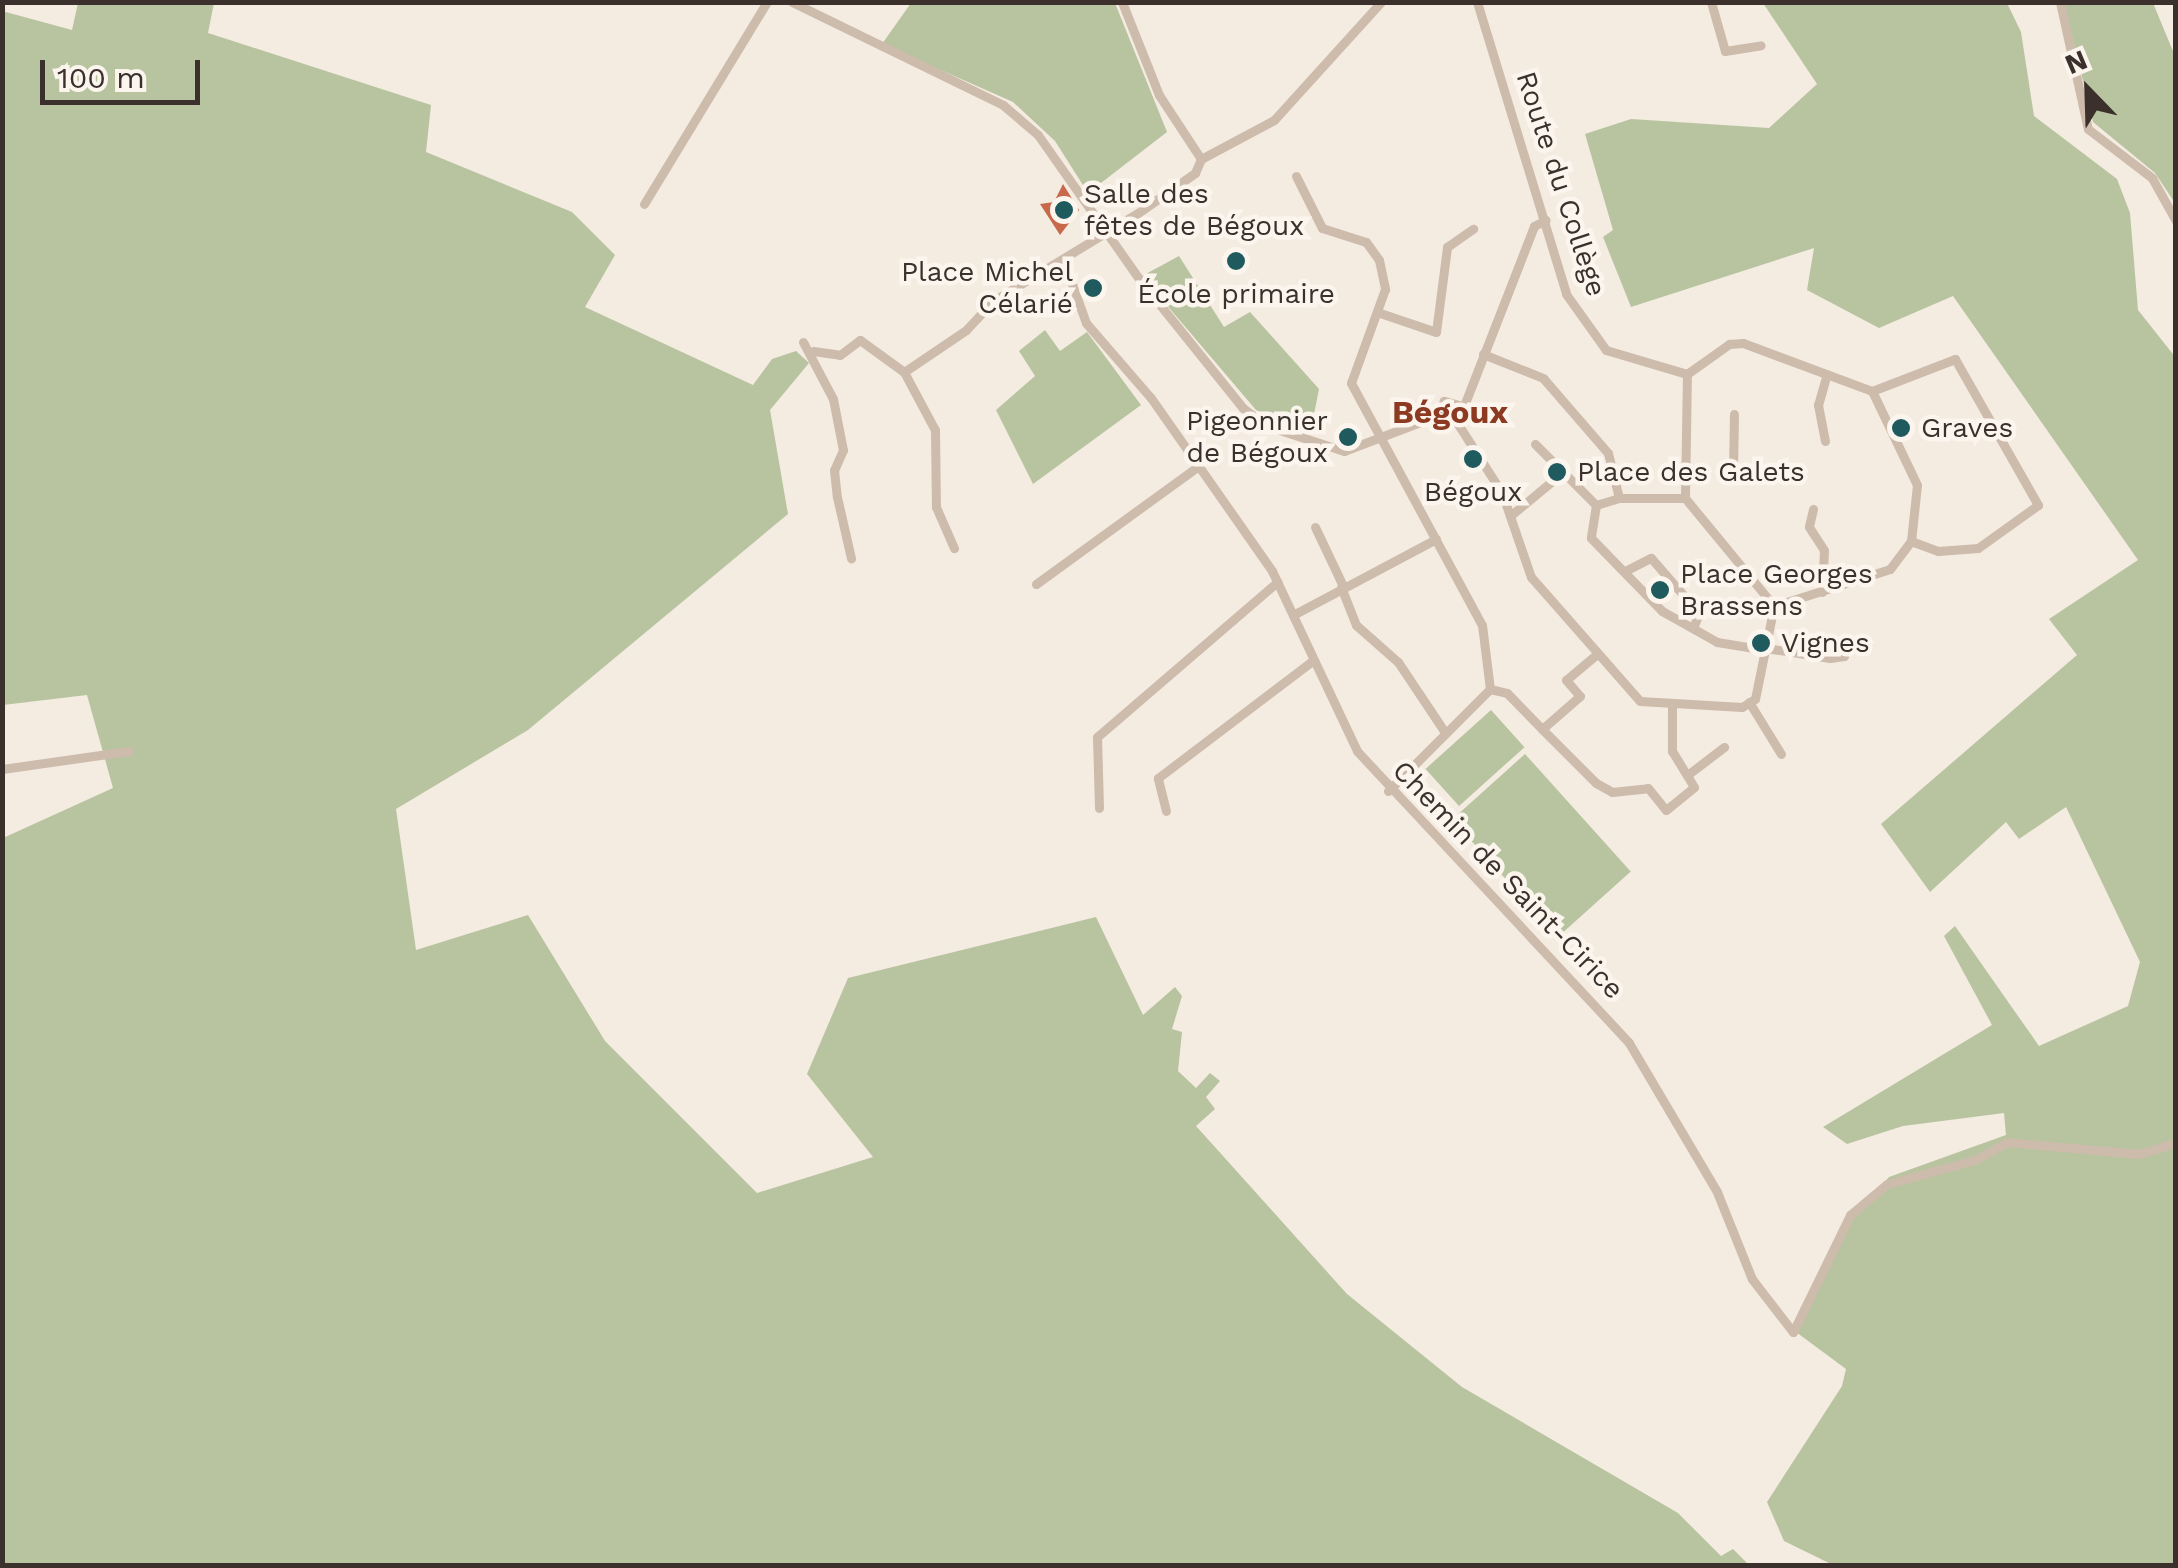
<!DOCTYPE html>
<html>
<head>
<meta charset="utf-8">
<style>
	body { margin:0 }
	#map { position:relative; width:2178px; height:1568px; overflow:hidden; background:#f4ebe1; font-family:"Work Sans",sans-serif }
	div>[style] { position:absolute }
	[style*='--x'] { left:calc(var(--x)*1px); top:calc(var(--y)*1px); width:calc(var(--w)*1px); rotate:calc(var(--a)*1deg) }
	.green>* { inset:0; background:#b8c4a0; transform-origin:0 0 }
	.building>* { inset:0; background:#c8694b }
	.street>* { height:9px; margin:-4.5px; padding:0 4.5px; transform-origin:4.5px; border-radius:4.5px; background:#cdbbac }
	.dots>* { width:28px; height:28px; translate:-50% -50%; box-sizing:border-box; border:5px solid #fbf5ee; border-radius:50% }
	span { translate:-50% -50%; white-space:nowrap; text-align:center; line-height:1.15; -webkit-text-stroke:9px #fbf5ee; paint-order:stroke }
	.street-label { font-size:28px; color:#3b302b }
	.poi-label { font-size:28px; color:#3b302b }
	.left { translate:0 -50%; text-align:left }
	.right { translate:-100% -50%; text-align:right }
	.quarter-label { font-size:32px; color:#8c3b22; font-weight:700 }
	.frame { position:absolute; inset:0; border:5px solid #3b302b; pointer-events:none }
	.north { position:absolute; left:2038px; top:40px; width:100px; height:100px; -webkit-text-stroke:8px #fbf5ee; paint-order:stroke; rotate:337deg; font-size:28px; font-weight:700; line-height:40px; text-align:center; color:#3b302b }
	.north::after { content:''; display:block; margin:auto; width:35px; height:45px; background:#3b302b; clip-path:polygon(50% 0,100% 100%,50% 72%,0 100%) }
	.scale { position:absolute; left:40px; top:60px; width:160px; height:45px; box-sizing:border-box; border:5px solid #3b302b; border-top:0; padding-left:12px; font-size:30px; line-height:35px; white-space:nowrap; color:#3b302b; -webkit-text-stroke:8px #fbf5ee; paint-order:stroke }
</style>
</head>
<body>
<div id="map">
	<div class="green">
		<i style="clip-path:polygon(78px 3px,214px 3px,208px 33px,431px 105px,426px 152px,572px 212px,615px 255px,585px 307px,753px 385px,772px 359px,796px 351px,809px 363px,770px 410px,788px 514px,528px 730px,396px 809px,416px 950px,528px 915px,605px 1041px,757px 1193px,873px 1157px,807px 1074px,848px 978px,1096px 917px,1143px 1015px,1175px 987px,1182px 996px,1172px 1029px,1182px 1032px,1178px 1071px,1196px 1088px,1210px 1073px,1220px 1081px,1206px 1097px,1215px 1109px,1196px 1126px,1347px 1294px,1462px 1387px,1678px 1513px,1721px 1556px,1733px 1549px,1749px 1565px,3px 1565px,3px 838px,113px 788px,87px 695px,3px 705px,2px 11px,72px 30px)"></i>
		<i style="clip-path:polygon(911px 3px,1115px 3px,1167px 132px,1088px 193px,1055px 141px,1013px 102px,882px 44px)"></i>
		<i style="clip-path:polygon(1763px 3px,2007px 3px,2021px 32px,2034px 116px,2117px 179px,2130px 213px,2138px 310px,2176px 358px,2175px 1565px,1833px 1565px,1784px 1541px,1767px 1502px,1842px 1386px,1846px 1369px,1796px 1332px,1846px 1226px,1889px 1177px,2006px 1135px,2004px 1113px,1903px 1126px,1847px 1144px,1823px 1127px,1992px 1025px,1944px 936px,1955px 926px,2039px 1046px,2128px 1006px,2140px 962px,2066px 807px,2019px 839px,2006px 822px,1930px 892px,1881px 824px,2077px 655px,2049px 619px,2138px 560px,1953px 296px,1879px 328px,1807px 290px,1814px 248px,1631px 307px,1603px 237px,1613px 230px,1585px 134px,1631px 119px,1769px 128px,1817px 84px)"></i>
		<i style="clip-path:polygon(2064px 3px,2153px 3px,2175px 56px,2175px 203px,2155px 173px,2093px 122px)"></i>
		<i style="clip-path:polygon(1179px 256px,1224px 327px,1250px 312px,1319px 389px,1312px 425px,1291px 427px,1256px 410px,1142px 276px)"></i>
		<i style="clip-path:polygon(1045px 330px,1060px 351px,1087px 332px,1141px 405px,1033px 484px,996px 410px,1035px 376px,1019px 351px)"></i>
		<i style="left:1491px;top:710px;width:50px;height:88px;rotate:48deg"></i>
		<i style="left:1525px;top:754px;width:158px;height:98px;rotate:48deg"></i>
	</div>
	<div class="building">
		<i style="clip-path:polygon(1063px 184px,1079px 210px,1060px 235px,1040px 204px,1054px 202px)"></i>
	</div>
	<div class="street">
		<i style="--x:792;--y:2;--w:235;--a:26"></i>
		<i style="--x:1003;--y:105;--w:46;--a:40.6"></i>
		<i style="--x:1038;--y:135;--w:177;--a:54.9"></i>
		<i style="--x:1140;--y:280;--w:164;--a:51.2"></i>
		<i style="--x:1243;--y:408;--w:30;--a:37"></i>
		<i style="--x:1267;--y:426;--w:81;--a:18"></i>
		<i style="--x:1344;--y:451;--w:102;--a:-20.8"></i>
		<i style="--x:1122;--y:2;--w:100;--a:68.3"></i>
		<i style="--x:1159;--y:95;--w:77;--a:56.7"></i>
		<i style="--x:1477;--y:2;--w:305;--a:73"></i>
		<i style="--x:1566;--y:294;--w:69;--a:54.5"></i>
		<i style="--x:1606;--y:350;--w:84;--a:16.5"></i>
		<i style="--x:1711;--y:2;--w:51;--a:74.1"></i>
		<i style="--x:1725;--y:51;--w:36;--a:-9"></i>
		<i style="--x:2060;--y:2;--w:130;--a:77.6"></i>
		<i style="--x:2088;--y:129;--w:81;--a:37.4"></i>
		<i style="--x:2152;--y:178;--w:49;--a:60.8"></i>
		<i style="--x:1296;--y:176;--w:58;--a:63.4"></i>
		<i style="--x:1322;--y:228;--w:46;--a:17.7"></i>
		<i style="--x:1366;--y:242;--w:22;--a:54"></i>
		<i style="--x:1379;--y:260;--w:30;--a:78"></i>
		<i style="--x:1385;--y:289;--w:100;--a:109.9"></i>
		<i style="--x:1351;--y:383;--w:275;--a:61.6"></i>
		<i style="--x:1482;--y:625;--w:64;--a:82.9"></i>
		<i style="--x:1490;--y:689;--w:17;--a:13"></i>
		<i style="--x:1507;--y:693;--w:50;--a:45.8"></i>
		<i style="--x:644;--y:204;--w:237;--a:-58.7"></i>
		<i style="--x:1063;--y:259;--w:68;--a:70.2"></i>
		<i style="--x:1086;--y:323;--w:99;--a:49.1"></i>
		<i style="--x:1151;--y:398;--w:211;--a:55"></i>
		<i style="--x:1272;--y:571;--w:199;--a:64.7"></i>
		<i style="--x:1357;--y:751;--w:399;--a:47"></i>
		<i style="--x:1629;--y:1043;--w:173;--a:59.4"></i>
		<i style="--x:1717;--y:1192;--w:94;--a:68.1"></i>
		<i style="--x:1752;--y:1279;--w:67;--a:52.3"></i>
		<i style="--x:1793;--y:1332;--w:130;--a:-64"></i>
		<i style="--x:1850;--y:1215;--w:48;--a:-40"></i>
		<i style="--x:1887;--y:1184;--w:91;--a:-15.3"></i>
		<i style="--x:1975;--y:1160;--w:37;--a:-29"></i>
		<i style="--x:2007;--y:1142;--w:133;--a:5.2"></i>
		<i style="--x:2139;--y:1154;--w:39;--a:-17"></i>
		<i style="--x:1377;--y:312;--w:62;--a:18.7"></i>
		<i style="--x:1436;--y:332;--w:86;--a:-82.6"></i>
		<i style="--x:1447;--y:247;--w:32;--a:-35"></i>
		<i style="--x:803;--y:342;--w:64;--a:62.2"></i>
		<i style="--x:833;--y:399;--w:52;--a:78.9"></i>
		<i style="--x:843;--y:450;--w:22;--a:114"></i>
		<i style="--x:834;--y:470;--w:27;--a:84"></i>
		<i style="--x:837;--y:497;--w:63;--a:77.1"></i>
		<i style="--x:1743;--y:343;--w:138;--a:20.4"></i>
		<i style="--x:1872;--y:391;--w:104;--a:64.4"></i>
		<i style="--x:1917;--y:485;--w:56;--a:96.1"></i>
		<i style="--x:1911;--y:541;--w:35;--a:127"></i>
		<i style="--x:1890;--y:569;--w:122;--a:162.3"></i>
		<i style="--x:1774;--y:606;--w:140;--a:-129.5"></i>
		<i style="--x:1685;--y:498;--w:124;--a:-89.1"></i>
		<i style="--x:1687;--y:374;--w:52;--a:-35.5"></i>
		<i style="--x:1729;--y:344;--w:14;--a:-4"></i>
		<i style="--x:813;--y:351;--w:27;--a:8"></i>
		<i style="--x:840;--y:355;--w:25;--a:-37"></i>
		<i style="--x:860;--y:340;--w:54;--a:36"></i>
		<i style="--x:904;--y:372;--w:66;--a:61.9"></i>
		<i style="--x:935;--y:430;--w:77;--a:89.3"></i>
		<i style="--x:936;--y:507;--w:45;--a:66.3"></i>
		<i style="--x:1483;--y:354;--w:65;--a:21.8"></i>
		<i style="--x:1543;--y:378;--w:99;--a:49.1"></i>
		<i style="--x:1608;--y:453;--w:46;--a:76.3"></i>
		<i style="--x:1619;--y:498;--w:66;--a:0"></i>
		<i style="--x:904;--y:372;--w:75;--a:-34.1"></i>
		<i style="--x:966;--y:330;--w:40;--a:-47"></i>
		<i style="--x:993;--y:301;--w:170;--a:-31.3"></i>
		<i style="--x:1138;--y:213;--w:70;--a:-35.1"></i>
		<i style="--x:1195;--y:173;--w:15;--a:-67"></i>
		<i style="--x:1201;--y:159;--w:83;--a:-28.1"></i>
		<i style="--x:1274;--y:120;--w:159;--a:-47.8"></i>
		<i style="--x:1872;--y:391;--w:89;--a:-21.1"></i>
		<i style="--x:1955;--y:359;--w:168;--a:60.4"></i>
		<i style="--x:2038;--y:505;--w:74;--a:144.4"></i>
		<i style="--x:1978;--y:548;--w:40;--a:175.7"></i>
		<i style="--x:1938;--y:551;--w:29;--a:-160"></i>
		<i style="--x:1459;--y:405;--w:16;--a:-165"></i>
		<i style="--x:1444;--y:401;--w:15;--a:110"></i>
		<i style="--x:1439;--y:415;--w:14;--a:30"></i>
		<i style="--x:1451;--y:422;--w:11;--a:-34"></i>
		<i style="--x:1460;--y:416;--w:204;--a:-68.7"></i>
		<i style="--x:1534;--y:226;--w:13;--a:-27"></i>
		<i style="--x:1456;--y:421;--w:85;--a:57.4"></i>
		<i style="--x:1502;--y:493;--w:89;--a:71"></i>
		<i style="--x:1531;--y:577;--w:165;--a:48.7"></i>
		<i style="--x:1640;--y:701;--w:102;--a:3.4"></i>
		<i style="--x:1742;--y:707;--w:15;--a:-32"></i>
		<i style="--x:1755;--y:699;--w:95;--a:-78.5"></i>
		<i style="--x:1825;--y:441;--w:37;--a:-101"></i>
		<i style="--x:1818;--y:405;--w:32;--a:-74"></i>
		<i style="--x:1535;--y:444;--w:86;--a:45"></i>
		<i style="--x:1733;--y:471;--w:57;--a:-89"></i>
		<i style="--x:1619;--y:498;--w:24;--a:163"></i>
		<i style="--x:1596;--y:505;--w:33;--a:99"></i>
		<i style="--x:1591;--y:538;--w:102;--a:45.8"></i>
		<i style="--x:1662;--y:611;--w:63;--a:29.4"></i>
		<i style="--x:1717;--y:642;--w:50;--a:9.3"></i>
		<i style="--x:1813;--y:509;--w:18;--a:103"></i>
		<i style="--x:1809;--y:527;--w:27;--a:57"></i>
		<i style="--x:1824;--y:550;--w:42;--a:92.7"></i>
		<i style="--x:1510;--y:516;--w:67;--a:-39.6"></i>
		<i style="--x:1315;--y:527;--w:65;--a:64.6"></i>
		<i style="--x:1625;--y:571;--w:29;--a:-27"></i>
		<i style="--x:1651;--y:558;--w:73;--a:48.9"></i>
		<i style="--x:1699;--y:613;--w:16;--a:112"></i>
		<i style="--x:1036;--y:584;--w:199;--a:-36"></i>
		<i style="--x:1341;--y:587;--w:41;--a:68.5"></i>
		<i style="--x:1356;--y:625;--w:56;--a:41.4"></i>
		<i style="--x:1398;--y:662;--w:83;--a:56.3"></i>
		<i style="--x:1293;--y:615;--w:162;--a:-28"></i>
		<i style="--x:1766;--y:648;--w:65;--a:8.9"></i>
		<i style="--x:1830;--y:658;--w:14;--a:-8"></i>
		<i style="--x:1844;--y:656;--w:16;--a:-75"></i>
		<i style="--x:1597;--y:654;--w:40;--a:140"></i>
		<i style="--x:1566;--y:680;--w:21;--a:49"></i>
		<i style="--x:1580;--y:696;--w:50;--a:139"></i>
		<i style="--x:1542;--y:729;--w:76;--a:45"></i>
		<i style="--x:1596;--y:783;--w:18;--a:29"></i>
		<i style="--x:1612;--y:792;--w:36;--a:-6"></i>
		<i style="--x:1648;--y:788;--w:28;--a:51"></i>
		<i style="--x:1666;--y:810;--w:36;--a:-39"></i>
		<i style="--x:1694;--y:787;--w:42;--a:-121.4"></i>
		<i style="--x:1672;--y:751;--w:45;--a:-90"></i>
		<i style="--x:1749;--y:702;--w:61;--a:58.4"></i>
		<i style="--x:2;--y:769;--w:128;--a:-8.1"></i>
		<i style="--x:1690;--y:773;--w:43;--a:-37.4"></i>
		<i style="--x:1388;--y:791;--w:144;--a:-45"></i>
		<i style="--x:1099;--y:808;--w:71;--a:-91.6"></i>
		<i style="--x:1097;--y:737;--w:238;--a:-40.7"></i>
		<i style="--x:1166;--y:811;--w:34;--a:-104"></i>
		<i style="--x:1158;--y:778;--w:193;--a:-37.2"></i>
	</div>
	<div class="dots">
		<i style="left:1064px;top:210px;background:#1f5a5e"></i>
		<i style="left:1236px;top:261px;background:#1f5a5e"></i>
		<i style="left:1093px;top:288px;background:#1f5a5e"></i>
		<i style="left:1901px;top:428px;background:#1f5a5e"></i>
		<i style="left:1348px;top:437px;background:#1f5a5e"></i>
		<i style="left:1473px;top:459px;background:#1f5a5e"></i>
		<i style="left:1557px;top:472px;background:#1f5a5e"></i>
		<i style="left:1660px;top:590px;background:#1f5a5e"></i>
		<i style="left:1761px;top:643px;background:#1f5a5e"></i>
	</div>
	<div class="street-label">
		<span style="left:1561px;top:184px;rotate:72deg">Route du Collège</span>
		<span style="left:1508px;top:880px;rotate:46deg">Chemin de Saint-Cirice</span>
	</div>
	<div class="poi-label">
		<span class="left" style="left:1084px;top:210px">Salle des<br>fêtes de Bégoux</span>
		<span class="right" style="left:1073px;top:288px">Place Michel<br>Célarié</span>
		<span style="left:1236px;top:294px">École primaire</span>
		<span class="right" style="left:1328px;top:437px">Pigeonnier<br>de Bégoux</span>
		<span class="left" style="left:1921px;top:428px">Graves</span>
		<span class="left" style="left:1577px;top:472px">Place des Galets</span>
		<span style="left:1473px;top:492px">Bégoux</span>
		<span class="left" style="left:1680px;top:590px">Place Georges<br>Brassens</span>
		<span class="left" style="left:1781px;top:643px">Vignes</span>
	</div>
	<div class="quarter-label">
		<span style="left:1450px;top:412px">Bégoux</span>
	</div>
	<div class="frame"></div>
	<div class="north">N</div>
	<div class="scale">100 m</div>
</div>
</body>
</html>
